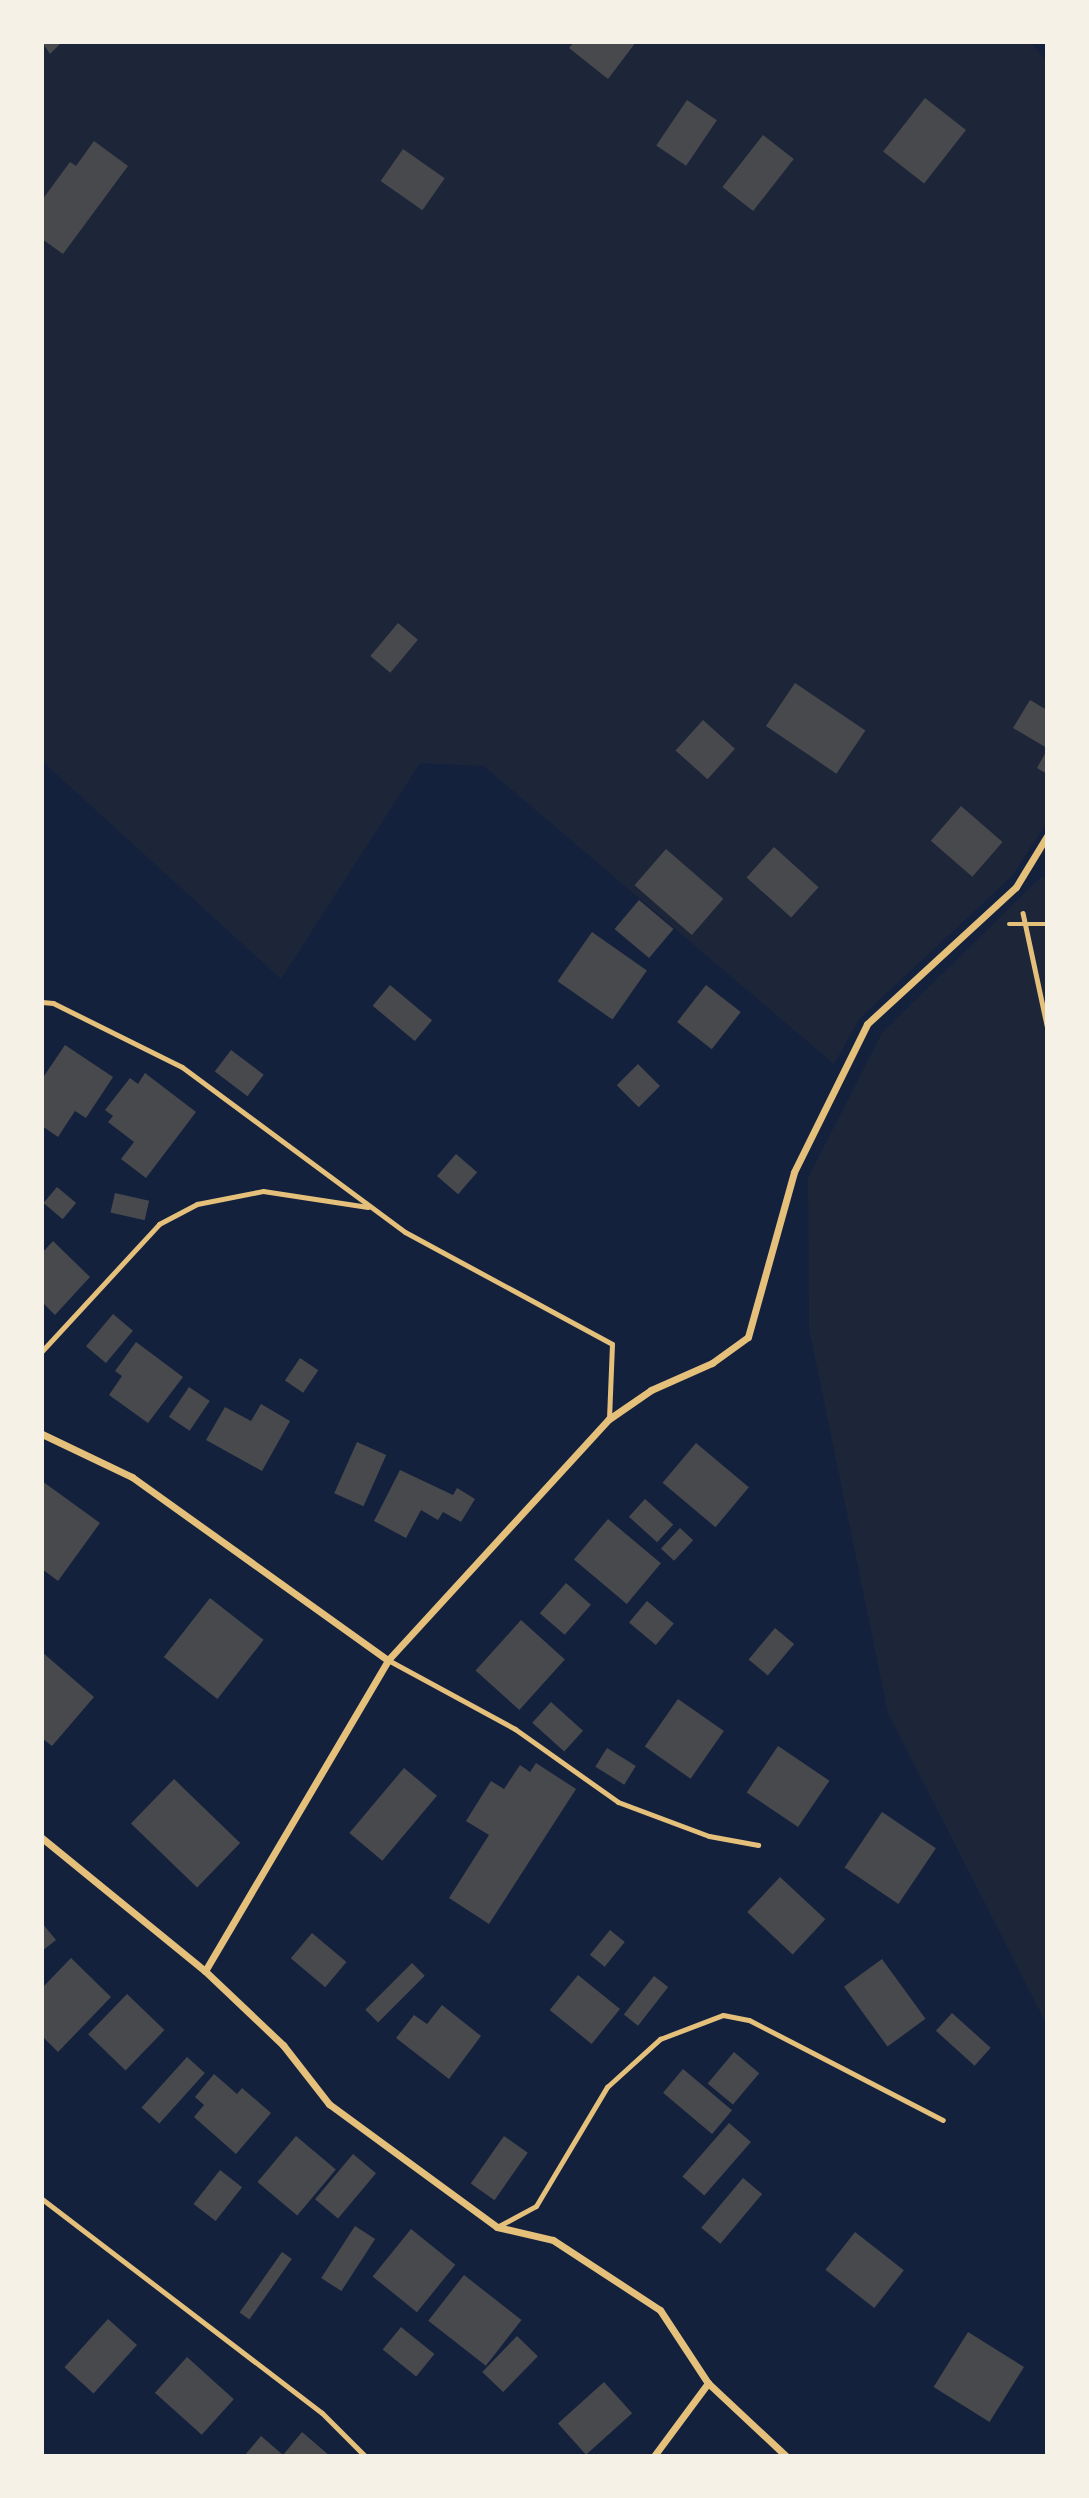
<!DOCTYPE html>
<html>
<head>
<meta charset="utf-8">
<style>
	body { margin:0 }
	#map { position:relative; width:1089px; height:2498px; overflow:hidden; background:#14213d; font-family:"Crimson Pro",serif }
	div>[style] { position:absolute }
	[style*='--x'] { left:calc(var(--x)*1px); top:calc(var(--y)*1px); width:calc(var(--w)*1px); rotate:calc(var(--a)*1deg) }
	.green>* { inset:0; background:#1d2539 }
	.building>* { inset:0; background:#48494c; transform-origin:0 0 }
	.path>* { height:4.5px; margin:-2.25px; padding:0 2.25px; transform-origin:2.25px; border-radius:2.25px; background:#e5c07b }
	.service>* { height:5px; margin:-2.5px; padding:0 2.5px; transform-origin:2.5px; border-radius:2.5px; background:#e5c07b }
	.minor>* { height:7px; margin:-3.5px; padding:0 3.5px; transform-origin:3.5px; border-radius:3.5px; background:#e5c07b }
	span { translate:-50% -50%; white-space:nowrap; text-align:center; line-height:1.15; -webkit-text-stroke:5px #f6f1e7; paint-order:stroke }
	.frame { position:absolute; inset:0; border:44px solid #f6f1e7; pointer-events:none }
</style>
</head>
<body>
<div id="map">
	<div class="green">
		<i style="clip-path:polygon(42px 42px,1030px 42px,1047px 61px,1047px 822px,1012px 876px,860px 1018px,834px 1064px,484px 766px,420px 763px,281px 979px,42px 761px)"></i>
		<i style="clip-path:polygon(1040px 878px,1047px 878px,1047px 2025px,888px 1713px,809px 1328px,808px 1178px,882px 1033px)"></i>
	</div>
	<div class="building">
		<i style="clip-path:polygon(42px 42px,62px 42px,50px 54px)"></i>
		<i style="clip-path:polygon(574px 42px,636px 42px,608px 79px,569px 48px)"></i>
		<i style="left:925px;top:98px;width:52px;height:68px;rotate:38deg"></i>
		<i style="left:687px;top:100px;width:36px;height:55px;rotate:34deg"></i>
		<i style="left:763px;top:135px;width:39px;height:66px;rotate:38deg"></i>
		<i style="clip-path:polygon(94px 141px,128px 166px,63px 254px,42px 239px,42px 200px,70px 162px,76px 166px)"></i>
		<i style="left:403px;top:149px;width:51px;height:39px;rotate:35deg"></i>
		<i style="left:398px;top:623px;width:26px;height:43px;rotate:40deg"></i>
		<i style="left:795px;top:683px;width:85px;height:52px;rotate:34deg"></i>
		<i style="clip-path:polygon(1030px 700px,1047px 710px,1047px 748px,1013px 728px)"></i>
		<i style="left:703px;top:720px;width:43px;height:41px;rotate:42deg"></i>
		<i style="clip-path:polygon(1047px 750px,1047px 774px,1037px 768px)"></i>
		<i style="left:961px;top:806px;width:55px;height:46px;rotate:41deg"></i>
		<i style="left:774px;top:847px;width:60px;height:41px;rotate:42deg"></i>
		<i style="left:666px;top:849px;width:76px;height:48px;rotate:41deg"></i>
		<i style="left:639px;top:900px;width:45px;height:38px;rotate:40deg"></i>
		<i style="left:592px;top:932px;width:67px;height:60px;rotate:35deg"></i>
		<i style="left:390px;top:985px;width:55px;height:27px;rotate:40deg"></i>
		<i style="left:706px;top:985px;width:44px;height:47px;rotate:38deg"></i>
		<i style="clip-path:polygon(65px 1045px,113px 1077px,86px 1118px,75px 1111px,58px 1137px,42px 1126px,42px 1079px)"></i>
		<i style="left:231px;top:1050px;width:41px;height:27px;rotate:37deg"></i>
		<i style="left:638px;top:1064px;width:31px;height:30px;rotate:45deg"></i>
		<i style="clip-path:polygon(145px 1073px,196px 1112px,146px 1178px,121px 1159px,134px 1142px,108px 1122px,113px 1116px,105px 1110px,130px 1078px,138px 1084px)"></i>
		<i style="left:456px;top:1154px;width:28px;height:29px;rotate:41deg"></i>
		<i style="left:57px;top:1187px;width:25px;height:21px;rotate:40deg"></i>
		<i style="left:115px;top:1193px;width:35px;height:20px;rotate:13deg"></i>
		<i style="clip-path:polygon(53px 1241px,90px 1277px,55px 1315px,42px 1302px,42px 1253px)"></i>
		<i style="left:113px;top:1314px;width:26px;height:42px;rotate:40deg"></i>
		<i style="clip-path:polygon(136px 1342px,183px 1377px,148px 1423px,109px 1395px,122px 1376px,115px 1371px)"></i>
		<i style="left:300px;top:1358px;width:22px;height:27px;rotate:34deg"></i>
		<i style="left:189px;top:1387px;width:25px;height:36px;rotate:34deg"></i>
		<i style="clip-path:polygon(261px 1404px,290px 1421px,262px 1471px,206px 1440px,225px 1407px,251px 1421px)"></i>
		<i style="left:357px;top:1442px;width:32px;height:56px;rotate:24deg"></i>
		<i style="left:696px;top:1443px;width:69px;height:52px;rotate:40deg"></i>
		<i style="clip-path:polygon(400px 1470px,453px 1495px,457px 1488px,475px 1499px,461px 1522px,443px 1512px,438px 1520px,421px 1510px,406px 1538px,374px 1521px)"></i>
		<i style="clip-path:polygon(42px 1481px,100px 1523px,58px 1581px,42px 1569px)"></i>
		<i style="left:645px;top:1499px;width:38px;height:24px;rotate:42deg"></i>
		<i style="left:608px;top:1519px;width:69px;height:53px;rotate:40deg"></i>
		<i style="left:680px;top:1528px;width:18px;height:28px;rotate:43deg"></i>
		<i style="left:566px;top:1583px;width:33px;height:40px;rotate:41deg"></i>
		<i style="left:210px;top:1598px;width:68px;height:75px;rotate:38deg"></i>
		<i style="left:647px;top:1601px;width:35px;height:28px;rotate:40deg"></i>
		<i style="left:521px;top:1620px;width:59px;height:68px;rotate:42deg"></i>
		<i style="left:775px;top:1628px;width:25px;height:41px;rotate:40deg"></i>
		<i style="clip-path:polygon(42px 1652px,94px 1697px,52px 1746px,42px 1738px)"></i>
		<i style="left:678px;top:1699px;width:56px;height:58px;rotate:35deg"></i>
		<i style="left:551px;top:1702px;width:43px;height:28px;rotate:42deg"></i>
		<i style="left:778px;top:1746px;width:62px;height:56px;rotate:34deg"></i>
		<i style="left:607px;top:1748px;width:34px;height:22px;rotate:32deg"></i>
		<i style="clip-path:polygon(536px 1763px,576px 1789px,489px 1924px,449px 1898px,489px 1835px,466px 1821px,491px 1781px,504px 1789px,520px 1765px,530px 1772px)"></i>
		<i style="left:404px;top:1768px;width:43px;height:85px;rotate:40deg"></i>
		<i style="left:174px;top:1779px;width:92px;height:62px;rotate:44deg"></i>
		<i style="left:882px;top:1812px;width:65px;height:67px;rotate:34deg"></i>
		<i style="left:780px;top:1877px;width:62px;height:48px;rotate:43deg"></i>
		<i style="clip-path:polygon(42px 1923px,56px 1940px,42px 1951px)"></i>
		<i style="left:610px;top:1930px;width:19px;height:32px;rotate:39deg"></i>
		<i style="left:312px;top:1933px;width:45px;height:33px;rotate:40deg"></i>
		<i style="clip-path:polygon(71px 1958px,111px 1997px,58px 2052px,42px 2036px,42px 1988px)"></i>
		<i style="left:882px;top:1959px;width:74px;height:47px;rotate:54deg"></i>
		<i style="left:412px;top:1963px;width:18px;height:66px;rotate:45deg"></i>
		<i style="left:578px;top:1975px;width:54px;height:45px;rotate:39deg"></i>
		<i style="left:654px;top:1976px;width:18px;height:49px;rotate:38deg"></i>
		<i style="left:127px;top:1994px;width:52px;height:56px;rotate:44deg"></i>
		<i style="clip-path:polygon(442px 2005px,481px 2036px,449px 2079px,396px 2038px,414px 2015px,427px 2024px)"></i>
		<i style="left:952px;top:2013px;width:52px;height:24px;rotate:42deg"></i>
		<i style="left:734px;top:2052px;width:33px;height:41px;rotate:40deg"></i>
		<i style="left:187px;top:2057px;width:24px;height:68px;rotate:42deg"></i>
		<i style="left:683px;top:2069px;width:64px;height:31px;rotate:40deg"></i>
		<i style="clip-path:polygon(214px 2074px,237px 2094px,242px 2088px,271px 2113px,236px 2154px,194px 2117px,204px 2105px,195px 2097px)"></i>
		<i style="left:729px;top:2123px;width:29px;height:71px;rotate:41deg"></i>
		<i style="left:296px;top:2136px;width:52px;height:60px;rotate:40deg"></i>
		<i style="left:504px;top:2136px;width:29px;height:58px;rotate:35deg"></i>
		<i style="left:353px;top:2154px;width:30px;height:59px;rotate:40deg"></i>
		<i style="left:220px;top:2170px;width:28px;height:43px;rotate:38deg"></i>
		<i style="left:743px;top:2178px;width:25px;height:65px;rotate:40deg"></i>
		<i style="left:355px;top:2226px;width:24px;height:62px;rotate:33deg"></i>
		<i style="left:411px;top:2229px;width:57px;height:61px;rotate:39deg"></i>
		<i style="left:855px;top:2232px;width:62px;height:48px;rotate:38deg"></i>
		<i style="left:282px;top:2252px;width:12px;height:74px;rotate:35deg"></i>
		<i style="left:464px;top:2275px;width:73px;height:58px;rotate:38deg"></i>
		<i style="left:108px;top:2319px;width:39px;height:65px;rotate:42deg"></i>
		<i style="left:401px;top:2327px;width:43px;height:29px;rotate:39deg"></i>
		<i style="left:968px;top:2332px;width:66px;height:65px;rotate:32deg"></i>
		<i style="left:517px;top:2336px;width:29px;height:50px;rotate:44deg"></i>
		<i style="left:187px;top:2357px;width:63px;height:48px;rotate:42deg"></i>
		<i style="left:604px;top:2382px;width:42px;height:62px;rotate:48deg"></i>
		<i style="clip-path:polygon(302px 2432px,330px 2456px,244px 2456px,261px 2436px,283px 2455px)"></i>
	</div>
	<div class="path">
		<i style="--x:1023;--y:913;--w:115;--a:77.9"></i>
		<i style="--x:1009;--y:924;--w:38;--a:0"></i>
	</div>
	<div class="service">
		<i style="--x:42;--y:1002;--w:11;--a:5"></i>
		<i style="--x:53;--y:1003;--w:144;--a:26.4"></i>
		<i style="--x:182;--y:1067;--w:277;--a:36.5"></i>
		<i style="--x:405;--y:1232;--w:235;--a:28.4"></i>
		<i style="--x:612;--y:1344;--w:75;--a:92.3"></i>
		<i style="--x:42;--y:1351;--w:173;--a:-47.3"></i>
		<i style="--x:159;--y:1224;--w:43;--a:-27.8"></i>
		<i style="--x:197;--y:1204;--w:67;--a:-11.1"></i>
		<i style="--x:263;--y:1191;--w:106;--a:8.7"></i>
		<i style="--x:388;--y:1660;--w:145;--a:28.5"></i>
		<i style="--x:515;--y:1729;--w:126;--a:35.3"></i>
		<i style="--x:618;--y:1802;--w:97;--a:20.5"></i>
		<i style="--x:709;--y:1836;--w:50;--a:10.4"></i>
		<i style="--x:42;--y:2199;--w:352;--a:37.4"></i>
		<i style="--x:322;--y:2413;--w:61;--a:45"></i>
		<i style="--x:497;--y:2227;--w:44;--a:-28.3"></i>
		<i style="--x:536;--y:2206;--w:139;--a:-59.2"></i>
		<i style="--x:607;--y:2087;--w:72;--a:-42.2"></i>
		<i style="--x:660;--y:2039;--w:67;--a:-20.9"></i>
		<i style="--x:723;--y:2015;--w:26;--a:11"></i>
		<i style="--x:749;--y:2020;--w:218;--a:27.3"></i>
	</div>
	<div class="minor">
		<i style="--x:42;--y:1434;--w:100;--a:25.5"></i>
		<i style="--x:132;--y:1477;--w:315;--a:35.6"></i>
		<i style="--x:42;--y:1838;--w:210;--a:39.2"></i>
		<i style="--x:205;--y:1971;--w:108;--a:43.5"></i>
		<i style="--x:283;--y:2045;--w:75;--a:52.1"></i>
		<i style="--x:329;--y:2104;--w:208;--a:36.2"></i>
		<i style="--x:497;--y:2227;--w:57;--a:13.1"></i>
		<i style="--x:553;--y:2240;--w:128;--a:33.2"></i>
		<i style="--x:660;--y:2310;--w:87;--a:56.7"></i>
		<i style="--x:708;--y:2383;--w:107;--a:43.1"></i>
		<i style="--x:205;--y:1971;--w:361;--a:-59.5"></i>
		<i style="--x:388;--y:1660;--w:327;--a:-47.5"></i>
		<i style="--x:609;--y:1419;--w:51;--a:-34.6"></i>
		<i style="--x:651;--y:1390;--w:67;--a:-23.9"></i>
		<i style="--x:712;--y:1363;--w:44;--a:-35.8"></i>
		<i style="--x:748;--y:1337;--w:171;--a:-74.4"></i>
		<i style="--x:794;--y:1172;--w:165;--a:-63.7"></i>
		<i style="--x:867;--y:1024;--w:202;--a:-42.6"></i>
		<i style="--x:1016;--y:887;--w:60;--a:-58.7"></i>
		<i style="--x:654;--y:2456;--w:91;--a:-53.5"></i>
	</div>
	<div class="frame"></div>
</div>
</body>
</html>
